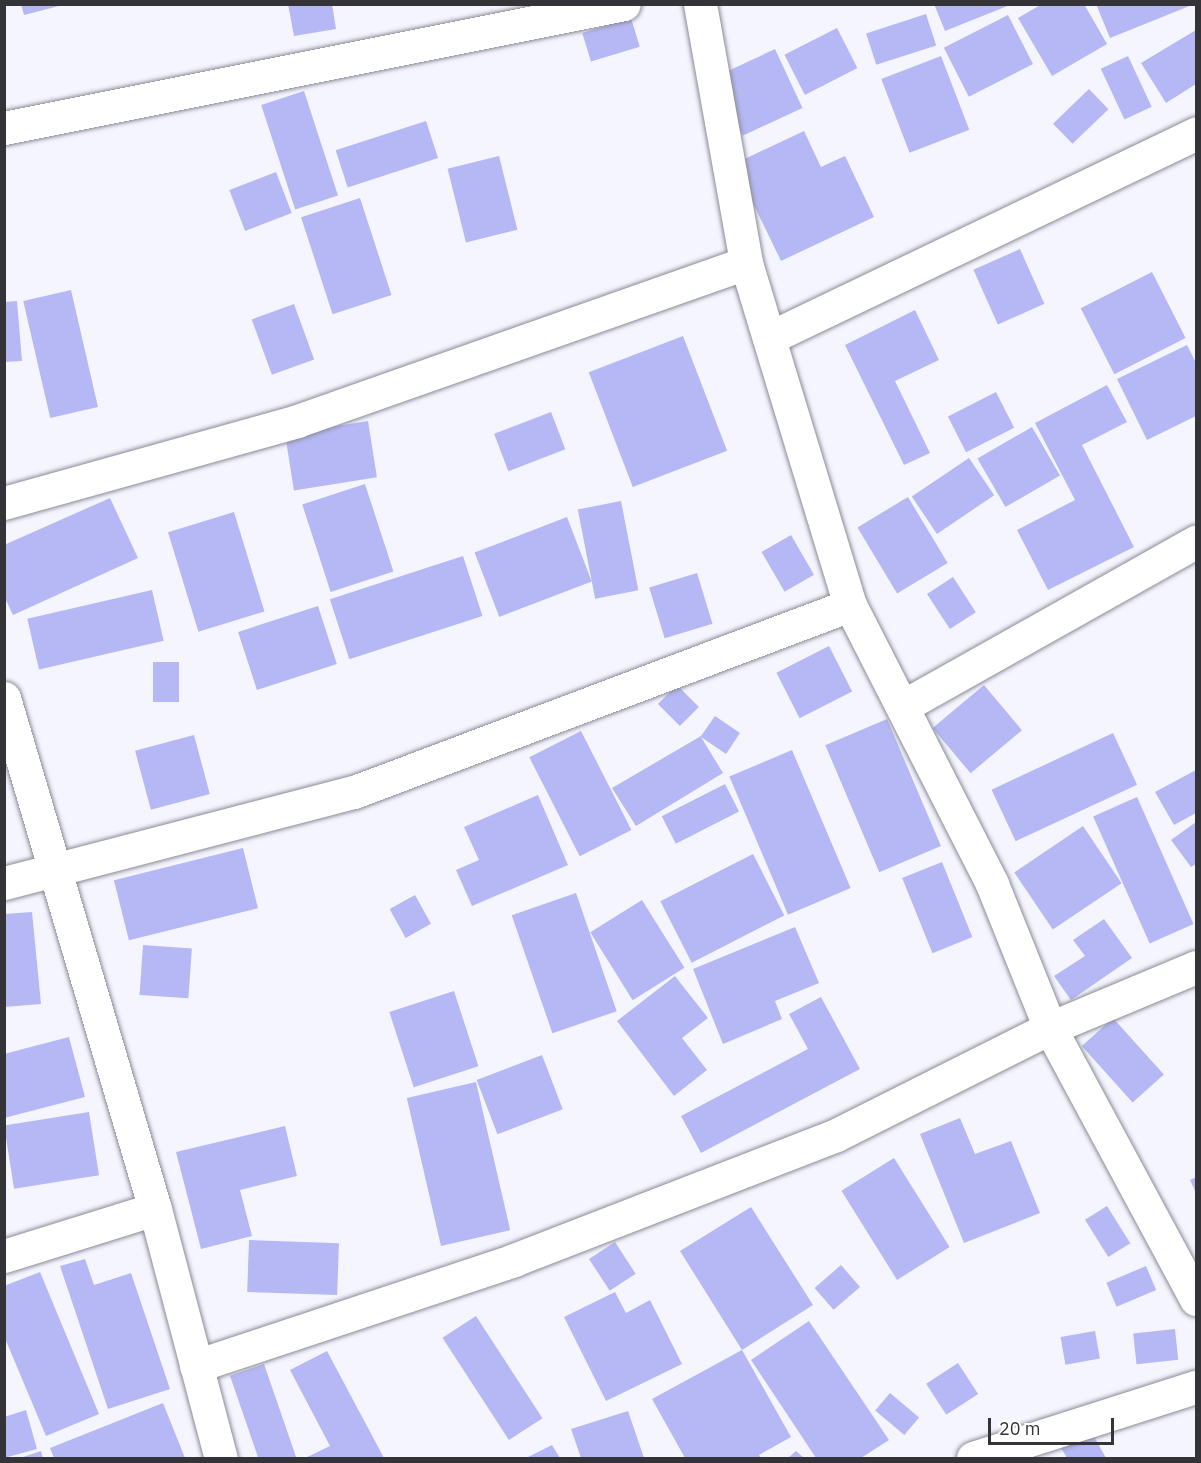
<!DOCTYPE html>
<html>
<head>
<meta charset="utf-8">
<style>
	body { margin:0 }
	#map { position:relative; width:1201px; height:1463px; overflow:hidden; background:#f4f5ff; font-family:"IBM Plex Sans",sans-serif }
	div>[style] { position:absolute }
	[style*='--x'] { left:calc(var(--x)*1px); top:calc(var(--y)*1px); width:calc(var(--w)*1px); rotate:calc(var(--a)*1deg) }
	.building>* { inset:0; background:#b5b8f4; transform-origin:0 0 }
	.roads { filter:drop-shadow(0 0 2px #8a8b94) drop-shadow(0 0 2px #8a8b94) }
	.street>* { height:33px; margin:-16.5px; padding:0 16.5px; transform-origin:16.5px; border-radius:16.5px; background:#fff }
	span { translate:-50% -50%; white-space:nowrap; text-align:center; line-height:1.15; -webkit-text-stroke:6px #fff; paint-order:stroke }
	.frame { position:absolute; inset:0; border:6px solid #343438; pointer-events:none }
	.scale { position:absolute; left:988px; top:1418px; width:126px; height:27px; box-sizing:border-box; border:3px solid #343438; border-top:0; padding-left:8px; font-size:18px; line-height:21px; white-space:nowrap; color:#343438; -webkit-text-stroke:4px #fff; paint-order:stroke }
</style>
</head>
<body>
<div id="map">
	<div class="building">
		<i style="clip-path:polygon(21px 4px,63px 4px,63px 5px,24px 15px)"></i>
		<i style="clip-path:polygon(288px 4px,332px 4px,336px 29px,294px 36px)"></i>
		<i style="clip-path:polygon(934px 4px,1010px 4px,1010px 5px,945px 31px)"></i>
		<i style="clip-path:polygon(1042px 4px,1084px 4px,1107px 44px,1052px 76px,1018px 18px)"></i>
		<i style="clip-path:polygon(1096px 4px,1192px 4px,1192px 5px,1110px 38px)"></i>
		<i style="left:926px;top:14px;width:33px;height:63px;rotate:72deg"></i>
		<i style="left:1008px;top:15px;width:55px;height:72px;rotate:63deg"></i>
		<i style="left:631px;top:18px;width:30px;height:51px;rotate:73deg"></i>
		<i style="left:837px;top:28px;width:45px;height:59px;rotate:63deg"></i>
		<i style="clip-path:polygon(1196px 30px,1196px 84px,1166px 103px,1141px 63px)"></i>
		<i style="left:775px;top:49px;width:65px;height:66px;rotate:65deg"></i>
		<i style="left:941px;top:56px;width:79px;height:64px;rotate:69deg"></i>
		<i style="left:1128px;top:56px;width:56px;height:30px;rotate:65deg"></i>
		<i style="left:1089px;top:89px;width:28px;height:50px;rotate:46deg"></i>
		<i style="left:304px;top:91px;width:110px;height:45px;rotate:72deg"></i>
		<i style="left:426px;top:121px;width:39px;height:95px;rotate:72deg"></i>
		<i style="clip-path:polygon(804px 131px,821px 167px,845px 156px,874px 217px,781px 261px,734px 164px)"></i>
		<i style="left:499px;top:156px;width:76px;height:53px;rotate:76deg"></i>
		<i style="left:276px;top:172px;width:44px;height:50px;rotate:69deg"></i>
		<i style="left:360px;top:198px;width:102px;height:62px;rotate:72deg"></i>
		<i style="left:1020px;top:249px;width:60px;height:51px;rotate:66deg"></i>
		<i style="left:1152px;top:272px;width:74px;height:80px;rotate:63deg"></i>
		<i style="left:71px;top:290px;width:120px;height:49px;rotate:77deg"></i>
		<i style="clip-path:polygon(17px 301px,22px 361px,4px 362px,4px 302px)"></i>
		<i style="left:294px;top:304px;width:59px;height:45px;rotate:70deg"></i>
		<i style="clip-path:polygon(915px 310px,939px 360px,895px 381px,930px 453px,904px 465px,845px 345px)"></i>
		<i style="left:683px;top:336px;width:123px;height:101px;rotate:69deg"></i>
		<i style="clip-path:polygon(1187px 345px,1196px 363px,1196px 416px,1147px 440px,1117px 379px)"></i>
		<i style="clip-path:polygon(1107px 385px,1127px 422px,1082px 445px,1134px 547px,1048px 590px,1017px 530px,1075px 500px,1035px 423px)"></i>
		<i style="left:996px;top:392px;width:40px;height:54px;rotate:63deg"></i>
		<i style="left:551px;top:412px;width:40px;height:61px;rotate:69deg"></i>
		<i style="left:368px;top:421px;width:57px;height:84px;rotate:81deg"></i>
		<i style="left:1032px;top:427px;width:56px;height:63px;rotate:60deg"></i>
		<i style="left:969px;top:458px;width:45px;height:69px;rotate:56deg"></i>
		<i style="left:365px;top:484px;width:92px;height:66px;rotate:72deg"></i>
		<i style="left:908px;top:497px;width:77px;height:59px;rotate:59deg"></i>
		<i style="clip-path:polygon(110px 498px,138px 558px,13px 615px,4px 596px,4px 545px)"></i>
		<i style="left:621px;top:501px;width:91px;height:44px;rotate:79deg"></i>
		<i style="left:234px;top:512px;width:104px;height:69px;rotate:73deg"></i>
		<i style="left:567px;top:517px;width:69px;height:99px;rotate:69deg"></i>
		<i style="left:791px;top:535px;width:46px;height:34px;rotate:60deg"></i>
		<i style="left:463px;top:556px;width:63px;height:140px;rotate:72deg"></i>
		<i style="left:697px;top:573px;width:53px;height:50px;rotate:73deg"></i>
		<i style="left:953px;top:577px;width:42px;height:31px;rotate:57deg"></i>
		<i style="left:152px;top:590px;width:52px;height:128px;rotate:77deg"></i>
		<i style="left:318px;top:606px;width:61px;height:84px;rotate:72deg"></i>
		<i style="left:829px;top:646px;width:51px;height:59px;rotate:63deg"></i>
		<i style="left:153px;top:662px;width:26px;height:40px"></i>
		<i style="left:677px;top:685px;width:31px;height:27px;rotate:45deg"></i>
		<i style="left:984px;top:685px;width:59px;height:67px;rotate:50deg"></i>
		<i style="clip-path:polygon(715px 716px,740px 733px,726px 754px,701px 737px,723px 773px,636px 826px,612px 788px,701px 736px)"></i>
		<i style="left:887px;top:719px;width:138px;height:67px;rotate:67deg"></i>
		<i style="left:581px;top:731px;width:111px;height:58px;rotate:63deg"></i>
		<i style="left:1113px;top:733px;width:57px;height:134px;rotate:65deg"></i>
		<i style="left:194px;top:735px;width:61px;height:61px;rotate:75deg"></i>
		<i style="left:792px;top:750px;width:150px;height:68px;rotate:67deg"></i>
		<i style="clip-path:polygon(1196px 770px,1196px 813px,1174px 825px,1155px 792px)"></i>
		<i style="left:725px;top:784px;width:31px;height:71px;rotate:63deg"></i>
		<i style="clip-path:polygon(538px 795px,568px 865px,472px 906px,456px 870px,479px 860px,464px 827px)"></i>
		<i style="left:1137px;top:797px;width:139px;height:48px;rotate:66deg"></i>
		<i style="clip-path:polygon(1196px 822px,1196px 864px,1191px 867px,1171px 840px)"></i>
		<i style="left:1083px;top:826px;width:69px;height:83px;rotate:56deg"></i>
		<i style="left:243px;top:848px;width:62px;height:133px;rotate:76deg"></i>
		<i style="left:753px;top:854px;width:69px;height:104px;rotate:63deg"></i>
		<i style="left:942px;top:862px;width:81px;height:43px;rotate:68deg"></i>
		<i style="left:576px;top:893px;width:125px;height:68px;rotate:71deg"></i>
		<i style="left:415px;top:895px;width:33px;height:29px;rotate:61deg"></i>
		<i style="left:642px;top:900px;width:80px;height:61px;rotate:58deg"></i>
		<i style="clip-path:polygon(32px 912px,41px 1004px,4px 1007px,4px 914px)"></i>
		<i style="clip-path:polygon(1104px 919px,1132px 958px,1071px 1000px,1054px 976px,1085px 956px,1073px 940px)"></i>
		<i style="clip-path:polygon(795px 927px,819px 983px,775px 1001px,782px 1019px,723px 1044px,693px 969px)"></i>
		<i style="left:143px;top:945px;width:49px;height:50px;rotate:4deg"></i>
		<i style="clip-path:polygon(675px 976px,708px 1018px,682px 1038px,707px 1070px,674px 1096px,617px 1021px)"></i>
		<i style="left:454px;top:991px;width:79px;height:68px;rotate:72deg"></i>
		<i style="clip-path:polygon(821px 997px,860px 1069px,701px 1153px,681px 1116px,808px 1049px,789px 1014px)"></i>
		<i style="left:1113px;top:1018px;width:76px;height:42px;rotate:48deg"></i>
		<i style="clip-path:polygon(69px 1037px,85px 1097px,4px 1118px,4px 1054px)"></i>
		<i style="left:542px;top:1055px;width:58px;height:70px;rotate:69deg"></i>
		<i style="left:476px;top:1082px;width:152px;height:71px;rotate:77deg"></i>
		<i style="left:89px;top:1112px;width:64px;height:86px;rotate:81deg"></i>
		<i style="clip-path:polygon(960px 1118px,975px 1154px,1011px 1141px,1040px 1213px,964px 1243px,920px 1134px)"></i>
		<i style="clip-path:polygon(285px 1126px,297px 1176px,240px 1190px,252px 1236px,201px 1249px,176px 1152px)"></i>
		<i style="left:894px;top:1158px;width:105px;height:62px;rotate:58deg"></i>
		<i style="clip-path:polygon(1196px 1177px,1196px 1193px,1190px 1180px)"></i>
		<i style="left:1107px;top:1206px;width:44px;height:26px;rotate:58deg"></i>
		<i style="clip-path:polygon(751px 1207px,813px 1305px,742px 1350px,791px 1437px,759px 1455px,761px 1458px,685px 1458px,652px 1399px,742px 1350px,680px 1251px)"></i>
		<i style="left:249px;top:1240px;width:90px;height:52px;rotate:2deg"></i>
		<i style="left:615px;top:1242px;width:38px;height:31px;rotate:57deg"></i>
		<i style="clip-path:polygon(85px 1259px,94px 1285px,131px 1273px,170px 1389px,108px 1409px,60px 1266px)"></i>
		<i style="left:841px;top:1265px;width:29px;height:35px;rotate:49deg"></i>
		<i style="left:1146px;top:1266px;width:26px;height:43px;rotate:67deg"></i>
		<i style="clip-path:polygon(40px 1272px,99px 1414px,46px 1436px,4px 1336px,4px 1286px)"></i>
		<i style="clip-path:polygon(615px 1292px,626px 1313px,650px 1300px,682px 1364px,606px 1401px,564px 1317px)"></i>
		<i style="left:476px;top:1316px;width:122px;height:40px;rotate:57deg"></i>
		<i style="clip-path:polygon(809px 1321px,889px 1440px,861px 1458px,816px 1458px,751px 1360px)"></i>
		<i style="left:1175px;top:1329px;width:31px;height:42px;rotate:84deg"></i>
		<i style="left:1095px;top:1331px;width:28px;height:35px;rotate:80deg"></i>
		<i style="clip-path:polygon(327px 1351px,384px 1458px,305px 1458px,330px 1446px,290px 1370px)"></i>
		<i style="left:958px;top:1363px;width:37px;height:38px;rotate:57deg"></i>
		<i style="left:264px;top:1364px;width:99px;height:36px;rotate:71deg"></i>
		<i style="left:890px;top:1393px;width:38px;height:23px;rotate:40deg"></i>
		<i style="clip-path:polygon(163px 1403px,185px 1458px,54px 1458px,50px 1448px)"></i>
		<i style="clip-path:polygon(26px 1410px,37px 1449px,4px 1458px,4px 1417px)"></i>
		<i style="clip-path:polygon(628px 1411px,644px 1458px,581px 1458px,571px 1429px)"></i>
		<i style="clip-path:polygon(1091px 1431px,1106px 1458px,1067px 1458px,1061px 1448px)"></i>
		<i style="clip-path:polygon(552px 1445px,560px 1458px,526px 1458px)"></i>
		<i style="clip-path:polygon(41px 1451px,43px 1458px,20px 1458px)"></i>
		<i style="clip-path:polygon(796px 1451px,804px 1458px,788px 1458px)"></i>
	</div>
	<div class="roads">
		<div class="street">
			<i style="--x:700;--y:4;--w:263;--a:79.9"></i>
			<i style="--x:746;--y:263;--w:357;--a:73.1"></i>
			<i style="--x:850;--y:605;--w:313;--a:63"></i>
			<i style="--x:992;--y:884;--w:155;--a:68.1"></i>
			<i style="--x:1050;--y:1028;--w:308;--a:61.7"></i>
			<i style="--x:4;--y:128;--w:632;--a:-11.31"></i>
			<i style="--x:769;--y:338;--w:474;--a:-25.6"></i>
			<i style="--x:4;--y:503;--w:304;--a:-15.6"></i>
			<i style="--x:297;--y:421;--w:476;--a:-19.4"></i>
			<i style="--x:4;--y:698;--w:533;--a:73.54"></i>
			<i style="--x:155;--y:1209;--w:258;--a:75.2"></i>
			<i style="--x:905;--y:705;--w:334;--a:-29.3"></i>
			<i style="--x:4;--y:883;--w:362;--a:-14.6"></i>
			<i style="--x:354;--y:792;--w:530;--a:-20.66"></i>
			<i style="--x:4;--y:1256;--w:158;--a:-17.3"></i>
			<i style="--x:196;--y:1366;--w:335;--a:-18.4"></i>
			<i style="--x:514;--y:1260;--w:345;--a:-21.2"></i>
			<i style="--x:836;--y:1135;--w:239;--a:-26.6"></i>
			<i style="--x:1050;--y:1028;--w:158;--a:-22.7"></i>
			<i style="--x:973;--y:1458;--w:234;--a:-17.7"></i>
		</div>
	</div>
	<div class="frame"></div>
	<div class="scale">20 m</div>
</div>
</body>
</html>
